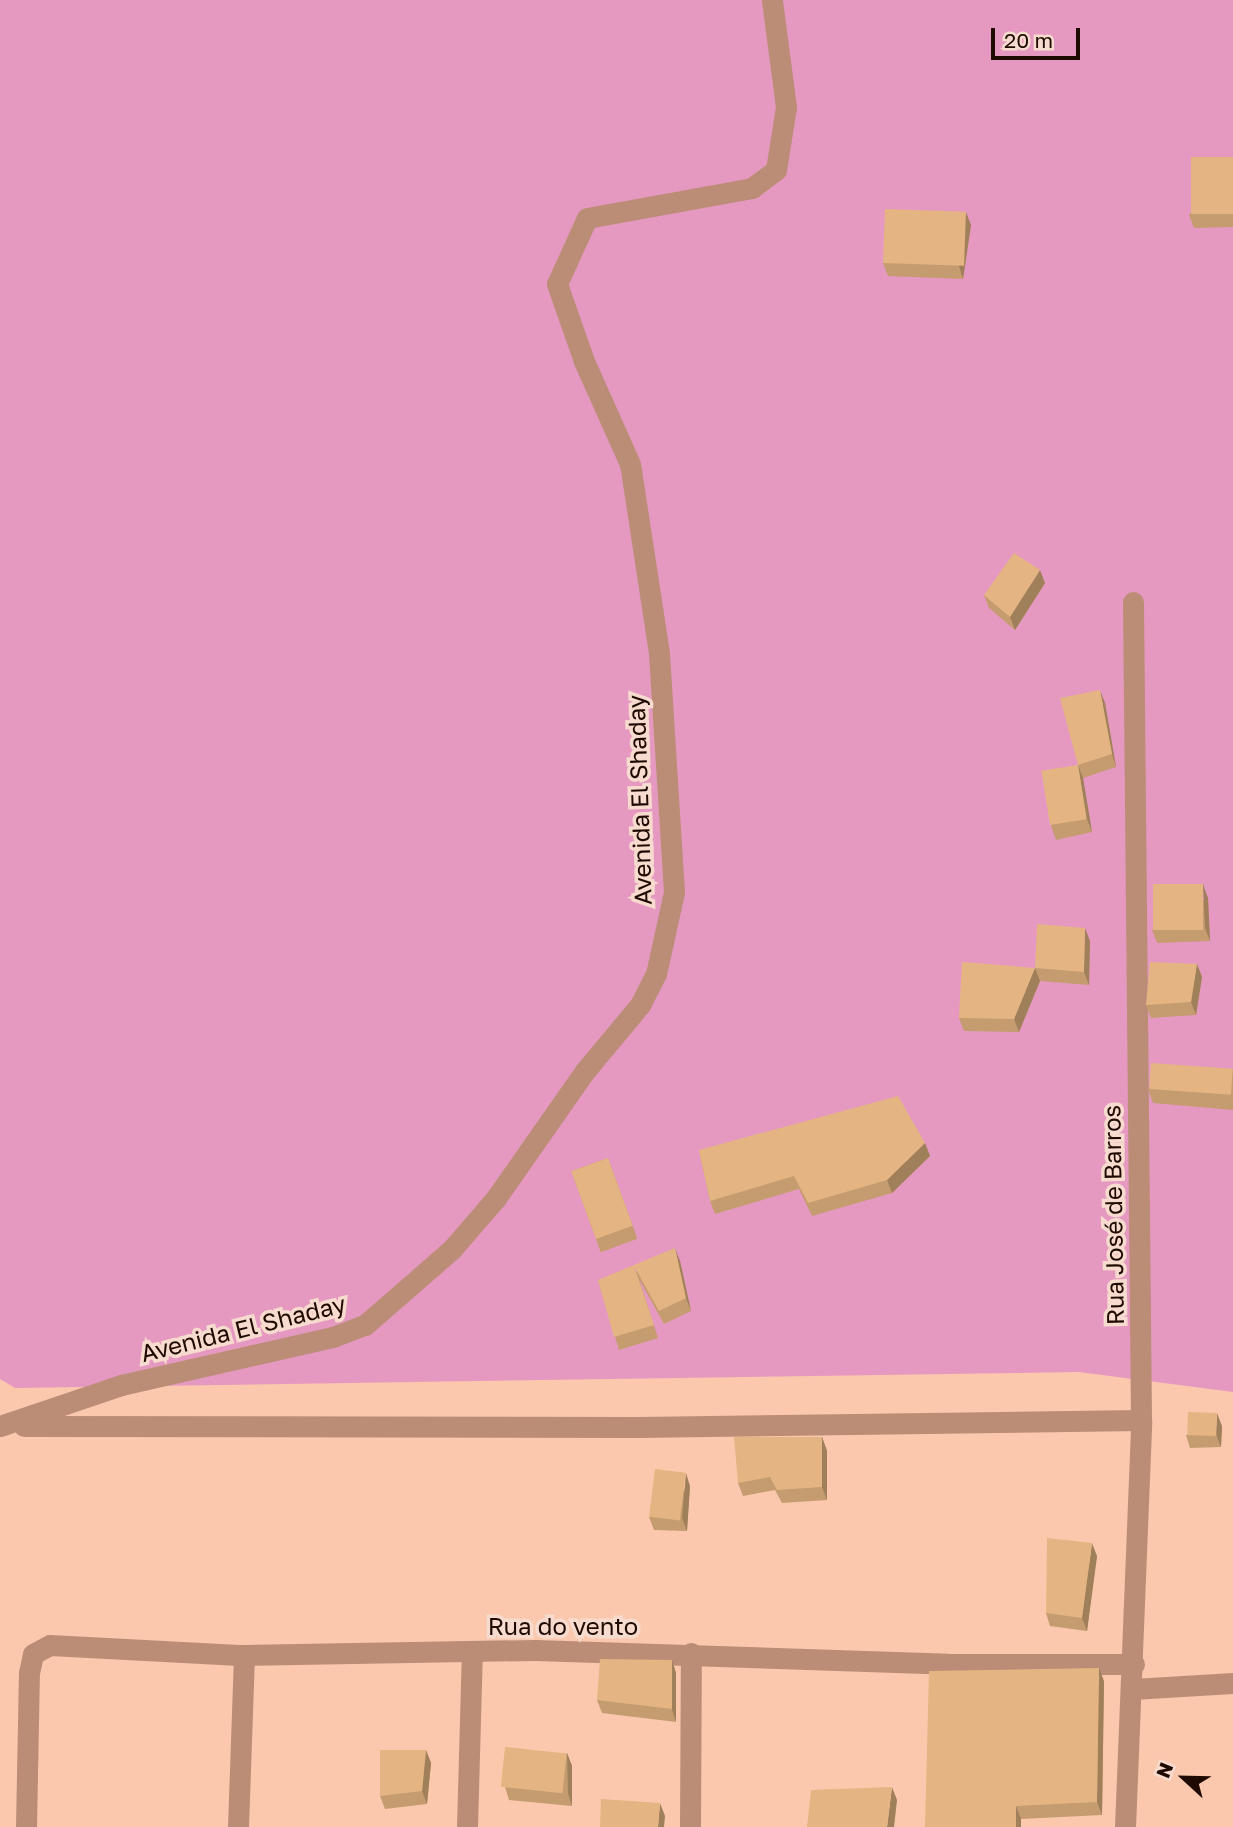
<!DOCTYPE html>
<html>
<head>
<meta charset="utf-8">
<style>
	body { margin:0 }
	#map { position:relative; width:1233px; height:1827px; overflow:hidden; background:#fbc8ae; font-family:"Golos Text",sans-serif }
	div>[style] { position:absolute }
	[style*='--x'] { left:calc(var(--x)*1px); top:calc(var(--y)*1px); width:calc(var(--w)*1px); rotate:calc(var(--a)*1deg) }
	.green>* { inset:0; background:#e699c0 }
	.minor>* { height:21px; margin:-10.5px; padding:0 10.5px; transform-origin:10.5px; border-radius:10.5px; background:#bb8d77 }
	.wall>* { inset:0; background:#c49c70; transform-origin:0 0 }
	.shaded-wall>* { inset:0; background:#a07f5b }
	.building>* { inset:0; background:#e4b582; transform-origin:0 0 }
	span { translate:-50% -50%; white-space:nowrap; text-align:center; line-height:1.15; -webkit-text-stroke:7px #f6dbce; paint-order:stroke }
	.street-label { font-size:24px; color:#1f0a01 }
	.north { position:absolute; left:1149px; top:1743px; width:70px; height:70px; -webkit-text-stroke:5px #f6dbce; paint-order:stroke; rotate:292deg; font-size:19px; font-weight:700; line-height:28px; text-align:center; color:#1f0a01 }
	.north::after { content:''; display:block; margin:auto; width:24px; height:32px; background:#1f0a01; clip-path:polygon(50% 0,100% 100%,50% 72%,0 100%) }
	.scale { position:absolute; left:991px; top:28px; width:89px; height:32px; box-sizing:border-box; border:4px solid #1f0a01; border-top:0; padding-left:9px; font-size:21px; line-height:24px; white-space:nowrap; color:#1f0a01; -webkit-text-stroke:5px #f6dbce; paint-order:stroke }
</style>
</head>
<body>
<div id="map">
	<div class="green">
		<i style="clip-path:polygon(0 0,1233px 0,1233px 1392px,1079px 1372px,15px 1388px,0 1379px)"></i>
	</div>
	<div class="minor">
		<i style="--x:0;--y:1426;--w:128;--a:-18.7"></i>
		<i style="--x:121;--y:1385;--w:217;--a:-12.8"></i>
		<i style="--x:333;--y:1337;--w:34;--a:-21"></i>
		<i style="--x:365;--y:1325;--w:116;--a:-41.1"></i>
		<i style="--x:452;--y:1249;--w:67;--a:-49.2"></i>
		<i style="--x:496;--y:1198;--w:155;--a:-55"></i>
		<i style="--x:585;--y:1071;--w:86;--a:-50.2"></i>
		<i style="--x:640;--y:1005;--w:35;--a:-63"></i>
		<i style="--x:656;--y:974;--w:84;--a:-77.6"></i>
		<i style="--x:674;--y:892;--w:239;--a:-93.6"></i>
		<i style="--x:659;--y:653;--w:191;--a:-98.7"></i>
		<i style="--x:630;--y:464;--w:113;--a:-114.1"></i>
		<i style="--x:584;--y:361;--w:82;--a:-109.3"></i>
		<i style="--x:557;--y:284;--w:72;--a:-65.6"></i>
		<i style="--x:587;--y:218;--w:168;--a:-10.3"></i>
		<i style="--x:752;--y:188;--w:30;--a:-37"></i>
		<i style="--x:776;--y:170;--w:64;--a:-81"></i>
		<i style="--x:786;--y:107;--w:108;--a:-97.5"></i>
		<i style="--x:24;--y:1426;--w:614;--a:0.09"></i>
		<i style="--x:638;--y:1427;--w:503;--a:-0.8"></i>
		<i style="--x:1133;--y:1689;--w:100;--a:-3.4"></i>
		<i style="--x:26;--y:1827;--w:154;--a:-88.9"></i>
		<i style="--x:29;--y:1673;--w:19;--a:-78"></i>
		<i style="--x:33;--y:1654;--w:19;--a:-28"></i>
		<i style="--x:50;--y:1645;--w:194;--a:3"></i>
		<i style="--x:244;--y:1655;--w:291;--a:-1"></i>
		<i style="--x:535;--y:1650;--w:413;--a:1.9"></i>
		<i style="--x:948;--y:1664;--w:186;--a:0"></i>
		<i style="--x:238;--y:1827;--w:172;--a:-88"></i>
		<i style="--x:467;--y:1827;--w:175;--a:-88.4"></i>
		<i style="--x:690;--y:1827;--w:174;--a:-89.7"></i>
		<i style="--x:1125;--y:1827;--w:407;--a:-87.7"></i>
		<i style="--x:1141;--y:1420;--w:818;--a:-90.56"></i>
	</div>
	<div class="wall">
		<i style="clip-path:polygon(1233px 157px,1233px 227px,1194px 228px,1189px 215px)"></i>
		<i style="clip-path:polygon(971px 225px,963px 279px,888px 276px,883px 263px)"></i>
		<i style="clip-path:polygon(1045px 583px,1015px 630px,989px 608px,984px 595px)"></i>
		<i style="clip-path:polygon(1105px 703px,1116px 767px,1083px 778px,1092px 832px,1056px 840px,1051px 826px)"></i>
		<i style="clip-path:polygon(1208px 898px,1210px 941px,1157px 943px,1152px 930px)"></i>
		<i style="clip-path:polygon(1090px 941px,1089px 985px,1040px 981px,1019px 1032px,964px 1031px,959px 1018px,1035px 968px)"></i>
		<i style="clip-path:polygon(1197px 964px,1202px 977px,1196px 1015px,1151px 1018px,1146px 1005px)"></i>
		<i style="clip-path:polygon(1233px 1069px,1233px 1110px,1153px 1103px,1148px 1089px)"></i>
		<i style="clip-path:polygon(925px 1143px,930px 1156px,892px 1193px,812px 1216px,799px 1189px,715px 1214px,710px 1201px,699px 1150px)"></i>
		<i style="left:608px;top:1158px;width:86px;height:39px;rotate:70deg"></i>
		<i style="clip-path:polygon(680px 1261px,691px 1311px,664px 1324px,639px 1279px,658px 1338px,619px 1350px,598px 1280px)"></i>
		<i style="clip-path:polygon(1222px 1426px,1221px 1447px,1190px 1448px,1186px 1435px)"></i>
		<i style="clip-path:polygon(822px 1437px,827px 1451px,827px 1500px,782px 1503px,775px 1490px,743px 1496px,738px 1483px)"></i>
		<i style="clip-path:polygon(690px 1486px,687px 1531px,654px 1530px,649px 1517px)"></i>
		<i style="clip-path:polygon(1097px 1556px,1087px 1631px,1050px 1626px,1046px 1613px)"></i>
		<i style="clip-path:polygon(672px 1660px,676px 1673px,676px 1722px,602px 1713px,597px 1700px)"></i>
		<i style="clip-path:polygon(1104px 1681px,1102px 1815px,1021px 1819px,1021px 1827px,925px 1827px)"></i>
		<i style="clip-path:polygon(426px 1750px,431px 1763px,427px 1804px,385px 1809px,380px 1796px)"></i>
		<i style="clip-path:polygon(567px 1753px,572px 1766px,572px 1806px,509px 1800px,505px 1787px)"></i>
	</div>
	<div class="shaded-wall">
		<i style="clip-path:polygon(966px 212px,971px 225px,963px 279px,959px 266px)"></i>
		<i style="clip-path:polygon(1040px 570px,1045px 583px,1015px 630px,1010px 617px)"></i>
		<i style="clip-path:polygon(1100px 690px,1105px 703px,1116px 767px,1112px 754px)"></i>
		<i style="clip-path:polygon(1078px 765px,1083px 778px,1092px 832px,1087px 819px)"></i>
		<i style="clip-path:polygon(1203px 884px,1208px 898px,1210px 941px,1205px 928px)"></i>
		<i style="clip-path:polygon(1085px 928px,1090px 941px,1089px 985px,1084px 972px)"></i>
		<i style="clip-path:polygon(1197px 964px,1202px 977px,1196px 1015px,1191px 1002px)"></i>
		<i style="clip-path:polygon(1035px 968px,1040px 981px,1019px 1032px,1014px 1019px)"></i>
		<i style="clip-path:polygon(925px 1143px,930px 1156px,892px 1193px,887px 1180px)"></i>
		<i style="clip-path:polygon(675px 1248px,680px 1261px,691px 1311px,686px 1298px)"></i>
		<i style="clip-path:polygon(1217px 1413px,1222px 1426px,1221px 1447px,1216px 1434px)"></i>
		<i style="clip-path:polygon(822px 1437px,827px 1451px,827px 1500px,822px 1487px)"></i>
		<i style="clip-path:polygon(686px 1473px,690px 1486px,687px 1531px,682px 1518px)"></i>
		<i style="clip-path:polygon(1092px 1543px,1097px 1556px,1087px 1631px,1082px 1618px)"></i>
		<i style="clip-path:polygon(672px 1660px,676px 1673px,676px 1722px,672px 1709px)"></i>
		<i style="clip-path:polygon(1099px 1668px,1104px 1681px,1102px 1815px,1097px 1802px)"></i>
		<i style="clip-path:polygon(426px 1750px,431px 1763px,427px 1804px,422px 1791px)"></i>
		<i style="clip-path:polygon(567px 1753px,572px 1766px,572px 1806px,568px 1793px)"></i>
		<i style="clip-path:polygon(892px 1787px,897px 1800px,894px 1827px,887px 1827px)"></i>
		<i style="clip-path:polygon(660px 1803px,665px 1816px,664px 1827px,658px 1827px)"></i>
		<i style="clip-path:polygon(1016px 1806px,1021px 1819px,1021px 1827px,1016px 1827px)"></i>
	</div>
	<div class="building">
		<i style="left:1233px;top:157px;width:57px;height:42px;rotate:90deg"></i>
		<i style="left:885px;top:209px;width:81px;height:54px;rotate:2deg"></i>
		<i style="clip-path:polygon(1014px 553px,1040px 570px,1010px 617px,984px 595px)"></i>
		<i style="clip-path:polygon(1100px 690px,1112px 754px,1078px 765px,1060px 698px)"></i>
		<i style="left:1078px;top:765px;width:55px;height:37px;rotate:81deg"></i>
		<i style="left:1153px;top:884px;width:50px;height:46px"></i>
		<i style="clip-path:polygon(1037px 924px,1085px 928px,1084px 972px,1035px 968px,1014px 1019px,959px 1018px,962px 962px,1035px 968px)"></i>
		<i style="clip-path:polygon(1150px 962px,1197px 964px,1191px 1002px,1146px 1005px)"></i>
		<i style="left:1151px;top:1063px;width:82px;height:26px;rotate:4deg"></i>
		<i style="clip-path:polygon(898px 1096px,925px 1143px,887px 1180px,808px 1203px,794px 1176px,710px 1201px,699px 1150px)"></i>
		<i style="left:608px;top:1158px;width:72px;height:39px;rotate:70deg"></i>
		<i style="clip-path:polygon(675px 1248px,686px 1298px,659px 1311px,634px 1266px,654px 1325px,614px 1337px,598px 1280px)"></i>
		<i style="left:1188px;top:1412px;width:29px;height:23px;rotate:2deg"></i>
		<i style="clip-path:polygon(734px 1437px,822px 1437px,822px 1487px,777px 1490px,770px 1477px,738px 1483px)"></i>
		<i style="left:655px;top:1469px;width:31px;height:48px;rotate:7deg"></i>
		<i style="clip-path:polygon(1047px 1538px,1092px 1543px,1082px 1618px,1046px 1613px)"></i>
		<i style="clip-path:polygon(600px 1659px,672px 1660px,672px 1709px,597px 1700px)"></i>
		<i style="clip-path:polygon(1099px 1668px,1097px 1802px,1016px 1806px,1016px 1827px,925px 1827px,929px 1671px)"></i>
		<i style="left:505px;top:1747px;width:62px;height:40px;rotate:6deg"></i>
		<i style="clip-path:polygon(380px 1750px,426px 1750px,422px 1791px,380px 1796px)"></i>
		<i style="clip-path:polygon(892px 1787px,887px 1827px,807px 1827px,811px 1790px)"></i>
		<i style="clip-path:polygon(601px 1799px,660px 1803px,658px 1827px,600px 1827px)"></i>
	</div>
	<div class="street-label">
		<span style="left:639px;top:800px;rotate:-92deg">Avenida El Shaday</span>
		<span style="left:1113px;top:1215px;rotate:-91deg">Rua José de Barros</span>
		<span style="left:243px;top:1328px;rotate:-14deg">Avenida El Shaday</span>
		<span style="left:563px;top:1626px">Rua do vento</span>
	</div>
	<div class="north">N</div>
	<div class="scale">20 m</div>
</div>
</body>
</html>
